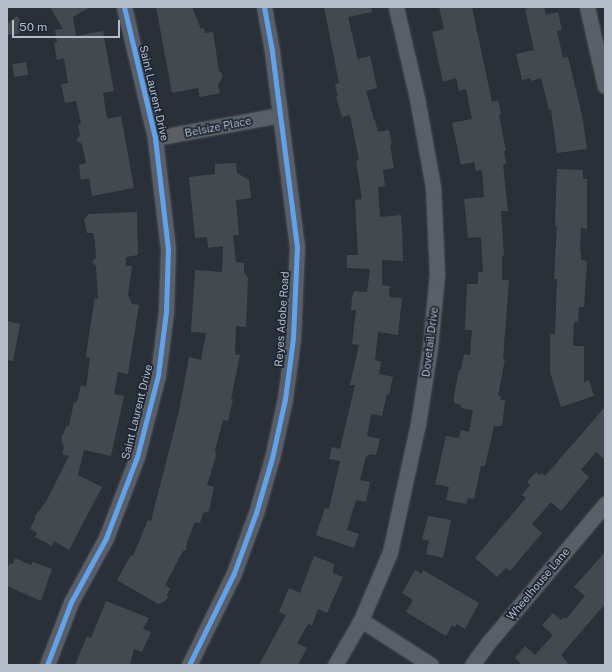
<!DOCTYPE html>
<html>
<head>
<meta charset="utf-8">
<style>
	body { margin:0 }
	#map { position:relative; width:612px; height:672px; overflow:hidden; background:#2a3038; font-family:"Public Sans",sans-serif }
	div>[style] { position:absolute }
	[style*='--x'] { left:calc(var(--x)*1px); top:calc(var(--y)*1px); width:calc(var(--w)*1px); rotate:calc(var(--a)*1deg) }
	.building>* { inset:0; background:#444950; transform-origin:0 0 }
	.roads { filter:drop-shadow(0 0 1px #484c53) drop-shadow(0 0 1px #484c53) }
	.minor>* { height:15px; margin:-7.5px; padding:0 7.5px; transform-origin:7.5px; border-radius:7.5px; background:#5a5e66 }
	.cycleway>* { height:5px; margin:-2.5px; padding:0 2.5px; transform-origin:2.5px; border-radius:2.5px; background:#60a3ed }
	span { translate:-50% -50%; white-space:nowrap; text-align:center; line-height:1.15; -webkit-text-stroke:3.5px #1d2633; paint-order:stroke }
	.street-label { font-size:11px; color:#b4bcc9 }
	.frame { position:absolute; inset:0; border:8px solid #b4bcc9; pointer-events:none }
	.scale { position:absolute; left:12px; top:20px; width:108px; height:18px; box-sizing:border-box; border:2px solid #b4bcc9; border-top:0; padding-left:5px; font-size:12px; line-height:14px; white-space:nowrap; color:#b4bcc9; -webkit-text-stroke:3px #1d2633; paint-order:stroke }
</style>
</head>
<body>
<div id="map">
	<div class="building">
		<i style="clip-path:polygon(50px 7px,90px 7px,73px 17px,76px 36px,103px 31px,114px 91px,103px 93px,107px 119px,121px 116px,134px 188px,92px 196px,89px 178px,81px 180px,79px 165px,86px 163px,82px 144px,76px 140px,80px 136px,78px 125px,81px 124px,76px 101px,65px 103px,61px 84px,68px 83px,64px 58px,57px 60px,54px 43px,57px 42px,55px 30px,63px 29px)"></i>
		<i style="clip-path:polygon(156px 7px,192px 7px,201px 29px,204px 28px,205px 33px,213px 32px,219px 71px,222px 73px,222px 78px,218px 85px,220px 93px,200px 97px,198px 88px,172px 93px)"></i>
		<i style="clip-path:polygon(324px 7px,371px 7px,372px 12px,348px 17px,358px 59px,370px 56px,377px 88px,366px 91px,374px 120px,375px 120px,378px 132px,389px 130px,392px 144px,390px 145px,394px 168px,383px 170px,385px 186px,378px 187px,380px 217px,401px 215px,402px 229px,403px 261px,382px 260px,382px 285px,390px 286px,389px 297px,402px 298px,400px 316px,398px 335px,378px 332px,375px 360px,381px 362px,379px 374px,393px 377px,389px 395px,387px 394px,382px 416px,371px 414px,367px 436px,380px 439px,376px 455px,369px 454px,368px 457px,366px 456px,360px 480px,370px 482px,366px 502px,356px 500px,347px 530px,359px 534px,354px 548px,316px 535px,325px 508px,329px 509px,340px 461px,329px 459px,332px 447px,340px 449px,355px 385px,350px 385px,359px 345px,352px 344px,356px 310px,351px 310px,352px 298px,354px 291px,367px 292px,370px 269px,347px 268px,347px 255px,358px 255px,355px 200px,362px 199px,356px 161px,359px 160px,350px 115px,342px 117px,336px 96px,338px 96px,335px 84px,339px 83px)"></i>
		<i style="clip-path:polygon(439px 7px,472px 7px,492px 102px,498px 100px,501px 114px,499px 115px,506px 151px,504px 151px,506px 164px,503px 164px,508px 211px,501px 211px,504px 256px,502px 256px,502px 280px,509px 280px,503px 359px,505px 359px,498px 396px,501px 396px,500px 400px,505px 400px,502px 426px,494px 426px,485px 466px,481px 466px,474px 499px,468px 498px,466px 504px,446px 500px,449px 487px,435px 484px,446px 436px,459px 438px,461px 430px,469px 432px,473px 410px,461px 408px,461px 405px,454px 403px,454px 396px,459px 370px,461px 370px,464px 354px,470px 355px,472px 330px,465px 330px,467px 284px,478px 284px,478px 272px,483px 272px,481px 237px,468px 238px,464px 199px,484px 197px,482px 170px,476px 171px,474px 162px,461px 165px,452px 123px,472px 119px,466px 89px,459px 91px,456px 78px,443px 82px,432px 32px,444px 29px)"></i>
		<i style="clip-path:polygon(533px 7px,544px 7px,546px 15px,558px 12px,562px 30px,557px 31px,563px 58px,568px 57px,582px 115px,587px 149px,557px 153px,551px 110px,549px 110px,541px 78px,531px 81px,531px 78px,522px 80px,516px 54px,534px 50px,525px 9px)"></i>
		<i style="clip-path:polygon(17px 16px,24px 26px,22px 30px,17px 34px,7px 35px,7px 24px)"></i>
		<i style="left:26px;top:62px;width:13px;height:14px;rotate:81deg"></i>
		<i style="clip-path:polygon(236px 163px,237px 173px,249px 180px,251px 198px,236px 200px,239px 235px,233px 235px,236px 262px,244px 263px,244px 272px,248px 278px,246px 327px,236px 326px,235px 354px,240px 355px,231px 399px,233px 399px,228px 421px,223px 420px,215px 450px,216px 456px,207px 485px,214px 487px,209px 511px,203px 513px,200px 523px,195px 522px,187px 542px,186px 550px,183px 551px,165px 585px,170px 588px,167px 595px,168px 597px,165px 601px,158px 604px,117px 580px,131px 555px,133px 556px,148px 520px,151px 521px,179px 411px,189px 357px,201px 360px,206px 333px,191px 332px,195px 270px,222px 272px,223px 246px,208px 248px,207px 237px,195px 238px,189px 177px,215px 174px,215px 164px)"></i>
		<i style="clip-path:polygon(557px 169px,583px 170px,583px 179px,587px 179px,587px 229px,581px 228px,580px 251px,581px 251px,581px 260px,587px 261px,584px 307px,579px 307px,578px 322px,574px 322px,573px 346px,584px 346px,584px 382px,589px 380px,594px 396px,561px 407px,550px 372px,550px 334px,555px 334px,557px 279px,554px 279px,557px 226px,555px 226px)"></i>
		<i style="clip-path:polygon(137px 212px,138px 255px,126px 257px,126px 266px,132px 266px,128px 295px,132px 304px,139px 305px,128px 374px,118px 372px,114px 394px,124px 396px,111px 456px,84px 450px,78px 475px,102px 487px,69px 550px,54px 541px,52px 546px,35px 537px,37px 533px,30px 529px,35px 519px,35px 516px,46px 502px,69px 456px,62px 454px,64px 446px,61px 440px,62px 435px,64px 433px,66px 426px,69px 426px,74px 402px,77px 402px,81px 385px,86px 387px,90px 358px,86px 357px,89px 334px,95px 298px,98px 299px,96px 266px,92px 262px,96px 258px,95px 241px,93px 233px,87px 233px,84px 219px,89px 214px)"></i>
		<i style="clip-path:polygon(7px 321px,20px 324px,13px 361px,7px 360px)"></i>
		<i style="clip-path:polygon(605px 407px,605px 460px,596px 452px,581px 470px,589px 477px,561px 511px,551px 502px,532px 524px,542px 533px,510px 571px,506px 568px,497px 577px,475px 558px,526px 498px,522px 495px,530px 485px,527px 482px,536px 472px,540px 475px,541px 473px,545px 476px)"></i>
		<i style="clip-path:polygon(428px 516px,451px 520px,443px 558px,426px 554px,429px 541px,422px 539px)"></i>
		<i style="clip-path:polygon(605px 552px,605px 604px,561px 655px,569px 665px,522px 665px,515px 658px,525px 646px,535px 655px,553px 635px,542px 625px,553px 613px,561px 620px,564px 617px,566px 619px,585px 596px,574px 587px)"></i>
		<i style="clip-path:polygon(314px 556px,334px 564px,333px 573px,343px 577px,327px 613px,318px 609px,312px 625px,308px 624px,297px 643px,307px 648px,298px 665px,259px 665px,286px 615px,279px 612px,289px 588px,300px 593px)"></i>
		<i style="clip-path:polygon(15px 558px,31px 565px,33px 562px,52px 569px,41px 601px,7px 586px,7px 569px,10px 563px,13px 564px)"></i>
		<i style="clip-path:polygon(415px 570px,422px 574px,423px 570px,479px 603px,465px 629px,457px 624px,455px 627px,452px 625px,446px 636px,406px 612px,413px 600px,402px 593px)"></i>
		<i style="clip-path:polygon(106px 601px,149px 618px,143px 629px,151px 632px,142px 652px,134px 649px,130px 665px,75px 665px,87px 636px,91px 638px)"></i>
	</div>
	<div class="roads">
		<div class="minor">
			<i style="--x:587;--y:7;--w:81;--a:77.2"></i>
			<i style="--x:155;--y:138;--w:127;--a:-10.4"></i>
			<i style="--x:361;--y:620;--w:83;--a:32.7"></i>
			<i style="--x:47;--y:665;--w:67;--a:-69.1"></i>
			<i style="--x:71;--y:602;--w:73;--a:-61.3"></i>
			<i style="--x:106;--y:538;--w:87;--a:-69.1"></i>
			<i style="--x:137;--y:457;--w:85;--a:-75.6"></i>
			<i style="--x:158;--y:375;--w:64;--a:-82.8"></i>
			<i style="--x:166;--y:312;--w:63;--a:-88.2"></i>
			<i style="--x:168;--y:249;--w:112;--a:-96.7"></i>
			<i style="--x:155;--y:138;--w:135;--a:-103.3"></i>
			<i style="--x:189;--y:665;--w:102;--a:-63.9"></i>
			<i style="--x:234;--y:573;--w:64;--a:-69.9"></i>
			<i style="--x:256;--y:513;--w:57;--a:-73.8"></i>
			<i style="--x:272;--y:458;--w:60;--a:-77.6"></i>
			<i style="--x:285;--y:399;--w:62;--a:-82.5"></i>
			<i style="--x:293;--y:338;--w:91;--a:-87.5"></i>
			<i style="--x:297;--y:247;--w:198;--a:-97.3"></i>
			<i style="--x:272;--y:51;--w:45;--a:-100.3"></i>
			<i style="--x:335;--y:665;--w:52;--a:-60"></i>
			<i style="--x:361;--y:620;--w:74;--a:-66.9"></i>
			<i style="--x:390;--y:552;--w:131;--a:-77.7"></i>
			<i style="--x:418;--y:424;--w:78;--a:-81.1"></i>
			<i style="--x:430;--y:347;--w:73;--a:-84.5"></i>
			<i style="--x:437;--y:274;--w:87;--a:-92.6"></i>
			<i style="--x:433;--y:187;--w:90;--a:-100.2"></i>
			<i style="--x:417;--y:98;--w:93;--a:-103"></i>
			<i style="--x:472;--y:665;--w:27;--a:-54"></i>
			<i style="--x:488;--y:643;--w:182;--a:-49.9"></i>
		</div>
	</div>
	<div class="cycleway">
		<i style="--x:47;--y:665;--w:67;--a:-69.1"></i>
		<i style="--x:71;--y:602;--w:73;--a:-61.3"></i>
		<i style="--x:106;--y:538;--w:87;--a:-69.1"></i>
		<i style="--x:137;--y:457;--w:85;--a:-75.6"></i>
		<i style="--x:158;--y:375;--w:64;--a:-82.8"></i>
		<i style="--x:166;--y:312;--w:63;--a:-88.2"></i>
		<i style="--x:168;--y:249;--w:112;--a:-96.7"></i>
		<i style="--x:155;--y:138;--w:135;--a:-103.3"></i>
		<i style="--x:189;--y:665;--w:102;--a:-63.9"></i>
		<i style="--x:234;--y:573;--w:64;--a:-69.9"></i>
		<i style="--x:256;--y:513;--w:57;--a:-73.8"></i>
		<i style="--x:272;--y:458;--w:60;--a:-77.6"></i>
		<i style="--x:285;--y:399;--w:62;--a:-82.5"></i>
		<i style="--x:293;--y:338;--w:91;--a:-87.5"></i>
		<i style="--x:297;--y:247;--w:198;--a:-97.3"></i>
		<i style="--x:272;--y:51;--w:45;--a:-100.3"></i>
	</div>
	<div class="street-label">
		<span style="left:154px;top:93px;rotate:77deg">Saint Laurent Drive</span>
		<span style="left:218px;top:127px;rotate:-11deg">Belsize Place</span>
		<span style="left:282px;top:319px;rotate:-86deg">Reyes Adobe Road</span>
		<span style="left:430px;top:342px;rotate:-83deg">Dovetail Drive</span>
		<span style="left:137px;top:412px;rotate:-76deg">Saint Laurent Drive</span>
		<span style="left:538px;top:584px;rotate:-50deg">Wheelhouse Lane</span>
	</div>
	<div class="frame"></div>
	<div class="scale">50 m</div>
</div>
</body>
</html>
